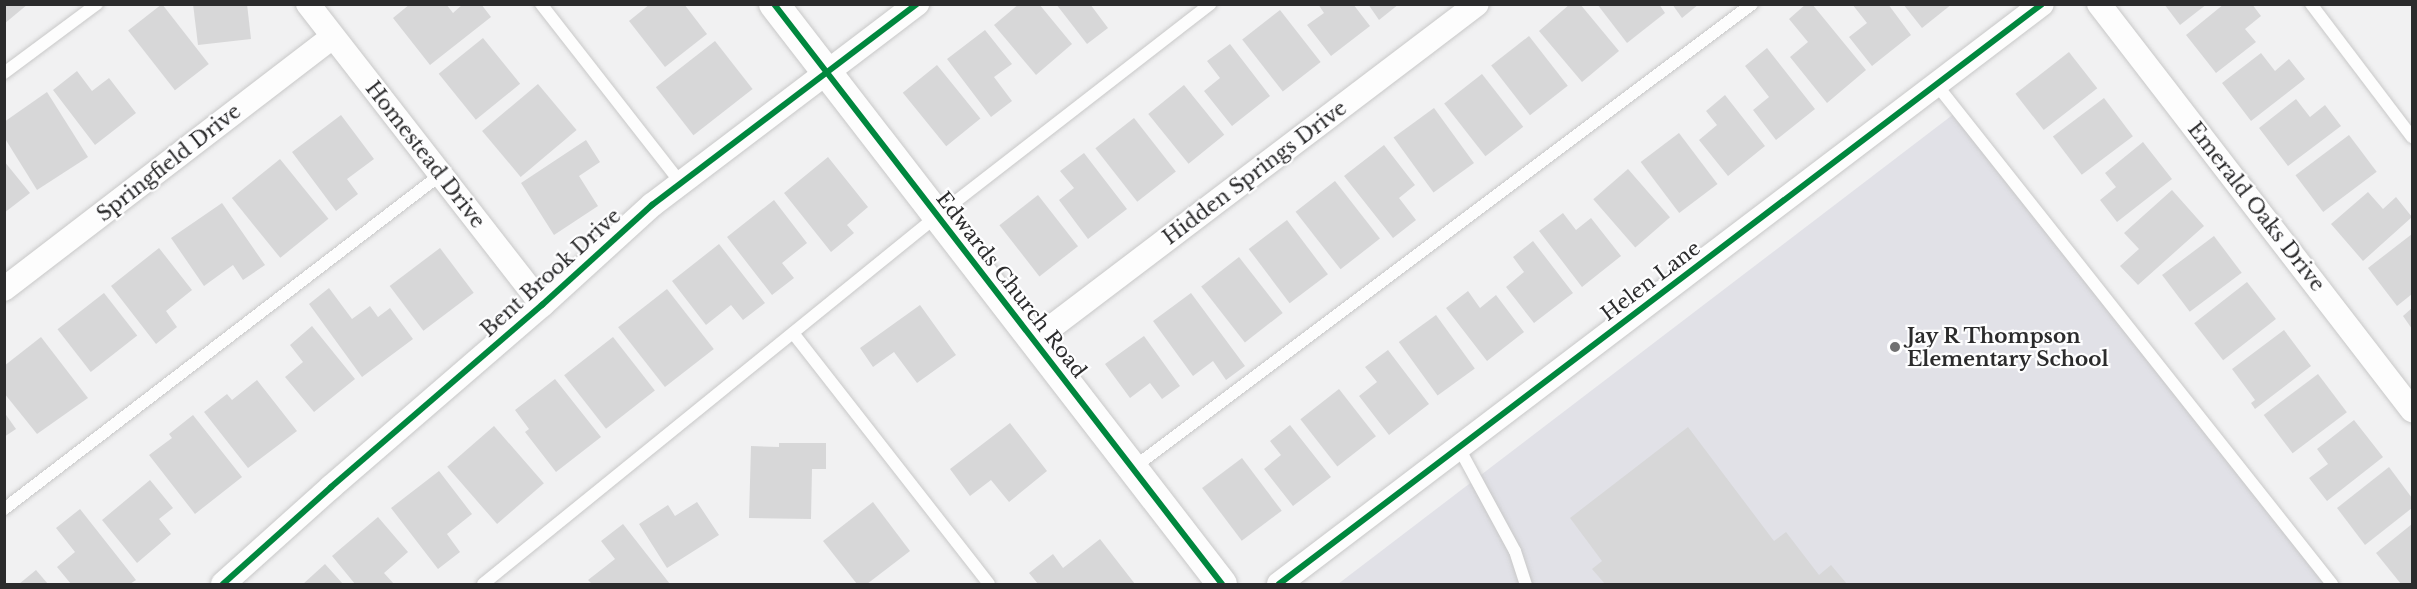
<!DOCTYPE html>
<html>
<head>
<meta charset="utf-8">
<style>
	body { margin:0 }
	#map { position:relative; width:2417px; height:589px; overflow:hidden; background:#f1f1f2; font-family:"Libre Baskerville",serif }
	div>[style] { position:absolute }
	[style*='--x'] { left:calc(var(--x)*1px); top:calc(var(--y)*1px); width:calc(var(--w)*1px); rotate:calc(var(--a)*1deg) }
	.built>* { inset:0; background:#e1e1e7 }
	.building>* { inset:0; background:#d7d7d8; transform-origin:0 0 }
	.roads { filter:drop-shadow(0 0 2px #c8c8c8) drop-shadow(0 0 2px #c8c8c8) }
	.service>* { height:12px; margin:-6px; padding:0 6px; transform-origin:6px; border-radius:6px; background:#fdfdfd }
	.minor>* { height:24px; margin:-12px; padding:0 12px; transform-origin:12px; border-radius:12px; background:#fdfdfd }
	.tertiary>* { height:30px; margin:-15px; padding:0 15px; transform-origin:15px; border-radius:15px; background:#fdfdfd }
	.cycleway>* { height:6px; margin:-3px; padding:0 3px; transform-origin:3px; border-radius:3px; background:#00873e }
	.dots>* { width:16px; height:16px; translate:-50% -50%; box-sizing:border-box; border:3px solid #fefeff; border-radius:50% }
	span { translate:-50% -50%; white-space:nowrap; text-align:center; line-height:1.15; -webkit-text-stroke:4.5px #fefeff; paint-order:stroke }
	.street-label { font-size:20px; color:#2b2b2c }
	.poi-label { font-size:20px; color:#2b2b2c; font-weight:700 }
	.left { translate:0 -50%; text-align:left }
	.frame { position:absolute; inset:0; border:6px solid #2b2b2c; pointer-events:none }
</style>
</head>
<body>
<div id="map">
	<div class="built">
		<i style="clip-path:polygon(1959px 110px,2324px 584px,1338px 584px)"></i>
	</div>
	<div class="building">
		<i style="clip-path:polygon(4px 4px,28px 4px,4px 24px)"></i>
		<i style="left:162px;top:4px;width:76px;height:43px;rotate:52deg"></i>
		<i style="clip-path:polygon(193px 4px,247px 4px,251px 39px,198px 45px)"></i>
		<i style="clip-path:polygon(410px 4px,446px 4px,453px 13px,463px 4px,481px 4px,491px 17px,430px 65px,393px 18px)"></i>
		<i style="clip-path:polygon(650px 4px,684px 4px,707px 34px,665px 67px,629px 21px)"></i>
		<i style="clip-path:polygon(1019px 4px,1039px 4px,1072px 44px,1036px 75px,994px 25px)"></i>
		<i style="clip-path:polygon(1056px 4px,1090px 4px,1108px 28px,1087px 44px)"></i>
		<i style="clip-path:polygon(1318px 4px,1353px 4px,1370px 26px,1331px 56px,1307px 25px,1324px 13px)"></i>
		<i style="clip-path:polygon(1368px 4px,1399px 4px,1379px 20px)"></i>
		<i style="clip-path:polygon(1570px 4px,1580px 4px,1619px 51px,1582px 82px,1539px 31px)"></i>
		<i style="clip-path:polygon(1597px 4px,1659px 4px,1665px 13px,1627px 43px)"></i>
		<i style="clip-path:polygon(1672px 4px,1699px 4px,1682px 18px)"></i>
		<i style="clip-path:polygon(1806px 4px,1812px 4px,1866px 70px,1827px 103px,1790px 57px,1808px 42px,1789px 19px)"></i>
		<i style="clip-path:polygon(1852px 4px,1888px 4px,1911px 35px,1872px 66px,1849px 37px,1867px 23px)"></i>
		<i style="clip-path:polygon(1903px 4px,1952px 4px,1922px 28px)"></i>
		<i style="clip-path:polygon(2164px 4px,2207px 4px,2180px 25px)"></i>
		<i style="clip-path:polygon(2224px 4px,2252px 4px,2261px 16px,2245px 29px,2256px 42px,2216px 73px,2186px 35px)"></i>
		<i style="left:1280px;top:10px;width:66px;height:48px;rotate:52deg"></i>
		<i style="clip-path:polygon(985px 30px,1012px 64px,994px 77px,1012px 101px,991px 117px,947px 59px)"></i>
		<i style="left:1529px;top:36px;width:63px;height:48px;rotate:52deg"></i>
		<i style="left:483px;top:38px;width:59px;height:57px;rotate:51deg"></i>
		<i style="left:715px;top:41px;width:61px;height:75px;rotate:52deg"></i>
		<i style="clip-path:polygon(1230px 44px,1270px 96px,1232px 126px,1204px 91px,1220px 78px,1207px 61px)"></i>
		<i style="clip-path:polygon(1767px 48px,1815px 109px,1776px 140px,1753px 110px,1769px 97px,1745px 66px)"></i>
		<i style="left:2069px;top:52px;width:46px;height:68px;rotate:52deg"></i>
		<i style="clip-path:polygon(2261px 53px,2275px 71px,2289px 59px,2305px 79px,2251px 121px,2222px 83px)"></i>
		<i style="left:937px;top:65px;width:69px;height:44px;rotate:51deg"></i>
		<i style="clip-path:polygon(77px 71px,92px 91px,109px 78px,136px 113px,95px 145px,53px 90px)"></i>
		<i style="left:1482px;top:74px;width:67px;height:48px;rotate:52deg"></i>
		<i style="left:538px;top:84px;width:60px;height:73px;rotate:50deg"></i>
		<i style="left:1184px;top:85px;width:64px;height:46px;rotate:51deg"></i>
		<i style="clip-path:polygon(47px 92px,88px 157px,37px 190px,4px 137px,4px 122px)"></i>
		<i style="clip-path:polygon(1725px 95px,1765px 146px,1728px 176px,1699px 140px,1717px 125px,1706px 111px)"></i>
		<i style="left:2104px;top:98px;width:48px;height:64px;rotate:53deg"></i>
		<i style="clip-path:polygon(2296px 99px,2310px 117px,2325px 105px,2341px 126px,2288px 166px,2259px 128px)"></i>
		<i style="left:1434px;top:108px;width:68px;height:50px;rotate:54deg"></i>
		<i style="clip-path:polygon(341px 115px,374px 159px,347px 179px,358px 194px,336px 211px,292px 152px)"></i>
		<i style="left:1134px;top:118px;width:68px;height:49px;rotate:52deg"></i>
		<i style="left:1679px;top:133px;width:64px;height:48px;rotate:53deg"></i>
		<i style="left:2349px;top:135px;width:46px;height:67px;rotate:53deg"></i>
		<i style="clip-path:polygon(586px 140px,600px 162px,579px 176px,598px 206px,554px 235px,521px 183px)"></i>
		<i style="clip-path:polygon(2143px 142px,2172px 179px,2117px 222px,2100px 200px,2116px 187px,2105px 173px)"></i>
		<i style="clip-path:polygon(1384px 145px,1415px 185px,1399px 198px,1416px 220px,1393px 238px,1344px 176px)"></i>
		<i style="clip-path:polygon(1084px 153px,1127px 209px,1088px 239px,1059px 200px,1074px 188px,1060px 171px)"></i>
		<i style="clip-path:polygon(828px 157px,868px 207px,847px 225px,854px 233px,831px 252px,784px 193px)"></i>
		<i style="left:280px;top:159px;width:77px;height:62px;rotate:51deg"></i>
		<i style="clip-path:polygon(4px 161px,30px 193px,4px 213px)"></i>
		<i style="left:1628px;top:169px;width:64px;height:46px;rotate:49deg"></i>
		<i style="left:1335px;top:181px;width:73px;height:50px;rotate:52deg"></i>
		<i style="clip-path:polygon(2172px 190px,2204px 226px,2138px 285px,2120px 266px,2139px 249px,2124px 233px)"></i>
		<i style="clip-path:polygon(2368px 192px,2383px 209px,2396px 197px,2412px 217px,2363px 261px,2331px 224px)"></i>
		<i style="left:1038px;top:195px;width:65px;height:49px;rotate:52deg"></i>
		<i style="clip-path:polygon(774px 200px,807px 243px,782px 263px,794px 278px,772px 295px,727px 237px)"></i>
		<i style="clip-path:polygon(222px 203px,265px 265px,243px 280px,233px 265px,204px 286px,171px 238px)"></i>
		<i style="clip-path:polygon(1563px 213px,1576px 230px,1591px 218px,1621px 256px,1582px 287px,1539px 231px)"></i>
		<i style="left:1287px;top:220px;width:68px;height:48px;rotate:53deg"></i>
		<i style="clip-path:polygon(2412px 234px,2412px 294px,2397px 306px,2368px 268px)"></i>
		<i style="left:2214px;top:236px;width:46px;height:65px;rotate:53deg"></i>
		<i style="clip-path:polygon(1533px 241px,1573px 293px,1534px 323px,1506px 287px,1524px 272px,1513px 257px)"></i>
		<i style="clip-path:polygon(719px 244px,765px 303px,743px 320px,731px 305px,706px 325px,672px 281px)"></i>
		<i style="clip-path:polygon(159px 248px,192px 290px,166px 311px,177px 327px,156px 344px,111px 286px)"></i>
		<i style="left:440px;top:248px;width:56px;height:63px;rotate:53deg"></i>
		<i style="left:1239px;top:257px;width:71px;height:48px;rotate:52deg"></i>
		<i style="left:2247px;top:282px;width:47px;height:67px;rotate:52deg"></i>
		<i style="clip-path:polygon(329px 288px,352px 319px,370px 306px,378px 317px,390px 308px,413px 339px,362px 377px,309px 304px)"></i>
		<i style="left:667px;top:289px;width:76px;height:62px;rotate:52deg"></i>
		<i style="clip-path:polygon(1468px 291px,1480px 308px,1496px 295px,1524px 332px,1487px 361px,1446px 308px)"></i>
		<i style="left:104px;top:293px;width:54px;height:59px;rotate:52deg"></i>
		<i style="clip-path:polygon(1191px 293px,1245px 366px,1226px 380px,1213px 361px,1193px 376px,1153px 321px)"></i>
		<i style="clip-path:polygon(920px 305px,956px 355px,917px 383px,894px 352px,873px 367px,860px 348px)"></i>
		<i style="clip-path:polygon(2412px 308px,2412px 329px,2403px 316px)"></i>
		<i style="left:1436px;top:315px;width:66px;height:46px;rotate:54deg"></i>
		<i style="clip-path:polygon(312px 326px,355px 379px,314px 412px,285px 377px,303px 362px,290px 345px)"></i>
		<i style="clip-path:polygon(2284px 330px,2311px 366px,2255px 409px,2251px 403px,2255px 400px,2232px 369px)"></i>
		<i style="clip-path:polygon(1144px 336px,1180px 386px,1162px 399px,1150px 383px,1130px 398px,1105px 364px)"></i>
		<i style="clip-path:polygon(41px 337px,88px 398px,37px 434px,4px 393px,4px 366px)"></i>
		<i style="left:613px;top:337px;width:68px;height:62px;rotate:52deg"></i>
		<i style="clip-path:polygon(1388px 350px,1429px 404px,1389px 435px,1359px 396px,1377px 382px,1365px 367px)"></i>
		<i style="left:2318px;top:374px;width:48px;height:68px;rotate:53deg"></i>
		<i style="clip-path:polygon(555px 379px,601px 437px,556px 472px,525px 432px,529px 429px,515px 410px)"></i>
		<i style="clip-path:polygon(257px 380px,297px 431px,248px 468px,204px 412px,227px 394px,232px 400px)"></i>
		<i style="left:1339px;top:389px;width:60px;height:49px;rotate:52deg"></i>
		<i style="clip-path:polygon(4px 412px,16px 429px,4px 437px)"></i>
		<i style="clip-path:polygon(193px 415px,242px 477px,195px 514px,149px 455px,172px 438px,169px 434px)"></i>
		<i style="clip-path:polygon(2354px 420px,2383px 457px,2327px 501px,2309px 478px,2328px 464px,2317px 449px)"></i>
		<i style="clip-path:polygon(1010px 423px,1047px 471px,1009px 502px,991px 480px,970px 496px,950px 469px)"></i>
		<i style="clip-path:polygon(1290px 425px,1331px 477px,1293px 506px,1264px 469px,1281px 455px,1270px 441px)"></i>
		<i style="left:494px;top:426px;width:76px;height:62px;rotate:49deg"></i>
		<i style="clip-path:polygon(1688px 427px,1774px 541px,1786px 532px,1819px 575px,1831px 565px,1847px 584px,1605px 584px,1592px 569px,1602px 561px,1570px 518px)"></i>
		<i style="clip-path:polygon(779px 443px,826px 443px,826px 469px,812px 469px,811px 519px,749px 518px,751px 446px,779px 447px)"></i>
		<i style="left:1242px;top:458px;width:66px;height:50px;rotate:53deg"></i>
		<i style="clip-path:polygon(2389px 467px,2412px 498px,2412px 508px,2365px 545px,2337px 508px)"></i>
		<i style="clip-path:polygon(439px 471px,472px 514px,447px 534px,460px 552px,438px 569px,391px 508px)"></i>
		<i style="clip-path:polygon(150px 480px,173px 508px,159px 519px,171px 534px,137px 563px,102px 520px)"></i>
		<i style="clip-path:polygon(697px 502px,719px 535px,667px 568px,639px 524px,668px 505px,675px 516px)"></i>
		<i style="clip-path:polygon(873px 502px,910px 551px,867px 584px,857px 584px,823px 541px)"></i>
		<i style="clip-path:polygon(80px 509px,136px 580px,130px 584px,71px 584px,57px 567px,75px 552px,56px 528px)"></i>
		<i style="clip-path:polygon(378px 517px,408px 552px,384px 573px,394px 584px,355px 584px,332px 556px)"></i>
		<i style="clip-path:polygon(623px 524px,670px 584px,592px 584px,588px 580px,615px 559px,601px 541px)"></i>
		<i style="clip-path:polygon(2412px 524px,2412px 583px,2401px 584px,2376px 553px)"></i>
		<i style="clip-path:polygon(1100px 539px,1135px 584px,1038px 584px,1029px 573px,1053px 554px,1063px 568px)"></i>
		<i style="clip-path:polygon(325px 564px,343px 584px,303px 584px)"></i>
		<i style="clip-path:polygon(36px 570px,48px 584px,19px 584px)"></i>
	</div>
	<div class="roads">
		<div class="service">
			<i style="--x:541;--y:4;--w:227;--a:52"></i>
			<i style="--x:2311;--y:4;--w:167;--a:52.8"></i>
			<i style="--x:4;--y:73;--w:116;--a:-36.6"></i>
			<i style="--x:1936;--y:84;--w:638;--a:51.62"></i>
			<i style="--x:793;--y:333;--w:318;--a:52"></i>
			<i style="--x:1459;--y:448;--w:117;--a:61.5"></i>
			<i style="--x:1515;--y:551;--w:35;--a:72"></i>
			<i style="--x:1133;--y:468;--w:774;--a:-36.86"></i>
			<i style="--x:4;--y:509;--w:549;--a:-37.45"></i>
			<i style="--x:483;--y:584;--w:584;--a:-39.03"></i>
			<i style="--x:937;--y:216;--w:346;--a:-37.8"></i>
		</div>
		<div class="minor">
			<i style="--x:308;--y:4;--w:381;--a:52.1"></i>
			<i style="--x:2099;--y:4;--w:513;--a:52.37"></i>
			<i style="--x:4;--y:289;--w:414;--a:-37.5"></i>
			<i style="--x:1033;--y:341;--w:557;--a:-37.2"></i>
			<i style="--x:223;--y:584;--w:145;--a:-41.9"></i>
			<i style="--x:331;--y:487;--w:279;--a:-40.8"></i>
			<i style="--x:542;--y:305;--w:149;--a:-42.3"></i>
			<i style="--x:652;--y:205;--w:333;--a:-37.2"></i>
			<i style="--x:1279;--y:584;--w:958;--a:-37.24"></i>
		</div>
		<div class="tertiary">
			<i style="--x:774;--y:4;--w:733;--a:52.32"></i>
		</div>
	</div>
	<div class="cycleway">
		<i style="--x:774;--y:4;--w:733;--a:52.32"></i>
		<i style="--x:223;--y:584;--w:145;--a:-41.9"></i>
		<i style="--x:331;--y:487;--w:279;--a:-40.8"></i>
		<i style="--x:542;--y:305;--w:149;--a:-42.3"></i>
		<i style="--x:652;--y:205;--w:333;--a:-37.2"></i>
		<i style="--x:1279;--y:584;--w:958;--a:-37.24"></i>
	</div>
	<div class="dots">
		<i style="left:1895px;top:347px;background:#707071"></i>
	</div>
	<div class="street-label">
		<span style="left:425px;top:155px;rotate:52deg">Homestead Drive</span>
		<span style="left:169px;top:163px;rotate:-38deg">Springfield Drive</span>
		<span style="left:1255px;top:173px;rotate:-37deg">Hidden Springs Drive</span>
		<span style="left:2256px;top:207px;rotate:52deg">Emerald Oaks Drive</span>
		<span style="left:551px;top:273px;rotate:-42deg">Bent Brook Drive</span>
		<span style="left:1651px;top:281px;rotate:-37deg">Helen Lane</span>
		<span style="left:1011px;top:285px;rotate:52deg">Edwards Church Road</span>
	</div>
	<div class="poi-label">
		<span class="left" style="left:1907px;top:348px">Jay R Thompson<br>Elementary School</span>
	</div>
	<div class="frame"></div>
</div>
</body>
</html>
